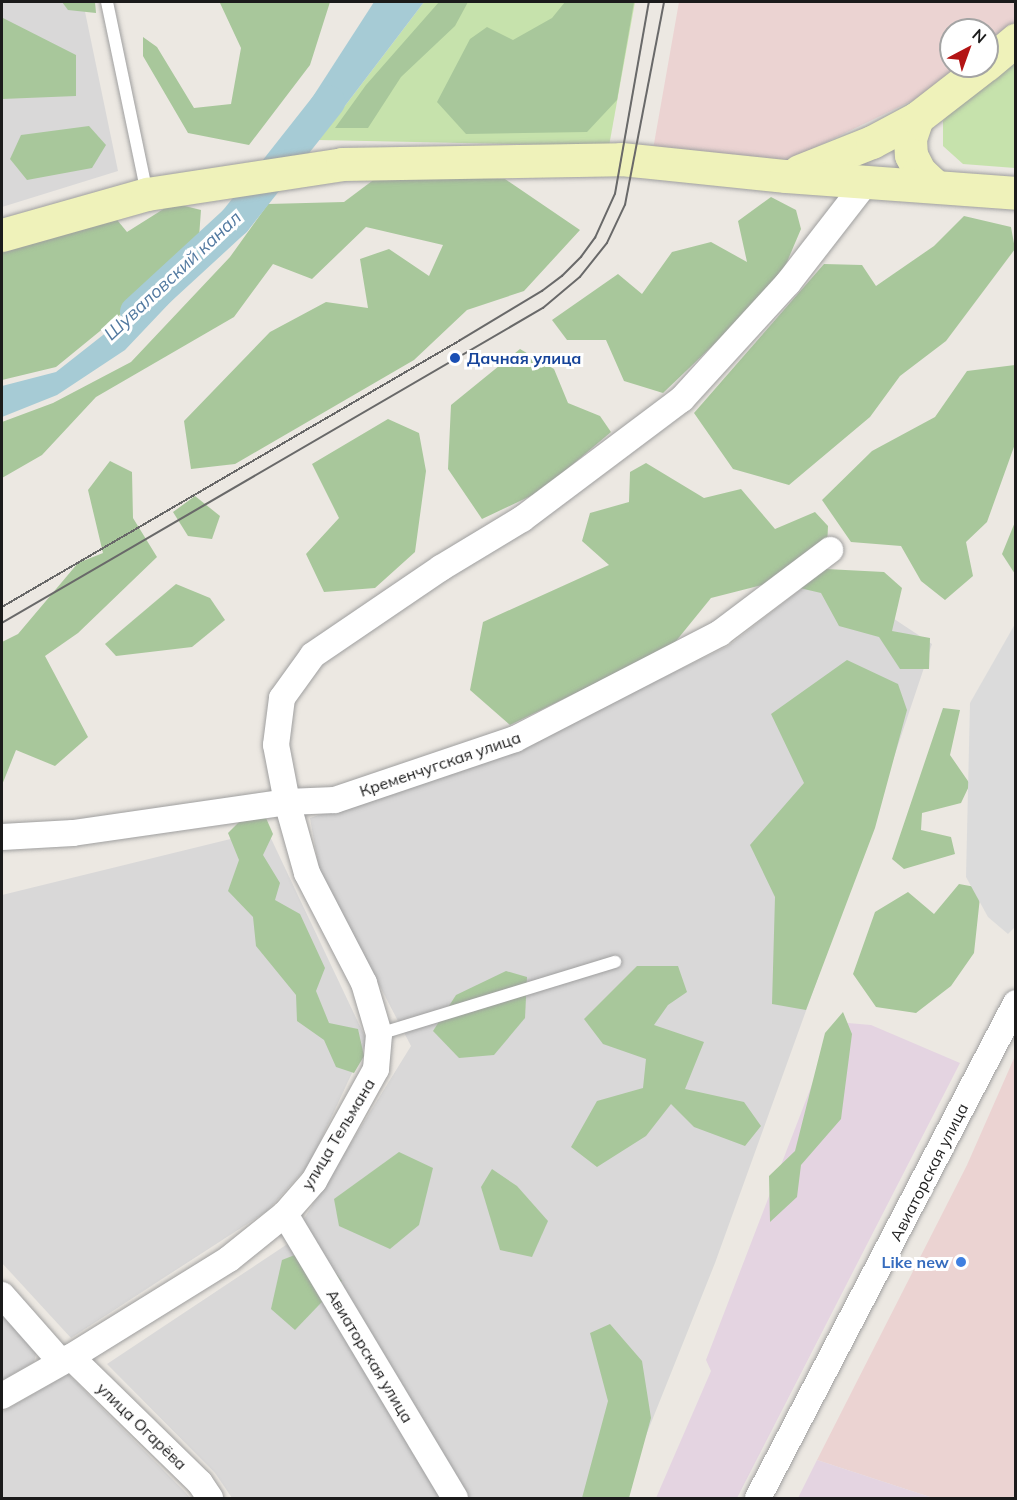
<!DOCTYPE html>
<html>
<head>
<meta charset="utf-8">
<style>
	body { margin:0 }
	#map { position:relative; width:1017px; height:1500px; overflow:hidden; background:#ece8e2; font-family:Mulish,sans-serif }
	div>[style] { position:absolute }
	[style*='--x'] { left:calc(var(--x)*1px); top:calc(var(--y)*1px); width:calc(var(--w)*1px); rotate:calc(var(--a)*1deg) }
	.residential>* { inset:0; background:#d9d8d8 }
	.commercial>* { inset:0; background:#ebd3d2 }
	.industrial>* { inset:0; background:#e4d4e1 }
	.grass>* { inset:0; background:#c6e2ac }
	.forest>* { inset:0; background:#a8c79b }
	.parking>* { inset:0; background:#dbdbdb }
	.water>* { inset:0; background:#a6cbd5 }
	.canal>* { height:32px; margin:-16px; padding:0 16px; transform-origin:16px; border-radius:16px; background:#a6cbd5 }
	.roads { filter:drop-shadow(0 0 2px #9f9f9f) drop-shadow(0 0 2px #9f9f9f) }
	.lane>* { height:12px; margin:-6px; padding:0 6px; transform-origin:6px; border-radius:6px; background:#fff }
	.street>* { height:26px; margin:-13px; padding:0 13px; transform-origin:13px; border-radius:13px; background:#fff }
	.secondary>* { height:33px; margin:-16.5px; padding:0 16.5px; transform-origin:16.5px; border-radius:16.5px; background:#eff2ba }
	.tram>* { height:1.5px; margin:-0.75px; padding:0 0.75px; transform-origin:0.75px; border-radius:0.75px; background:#696969 }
	.dots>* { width:16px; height:16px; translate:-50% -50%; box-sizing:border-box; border:3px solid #fff; border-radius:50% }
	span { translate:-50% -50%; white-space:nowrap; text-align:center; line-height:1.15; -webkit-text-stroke:6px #fff; paint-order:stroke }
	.transit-label { font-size:16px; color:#164399; font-weight:700 }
	.left { translate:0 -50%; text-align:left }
	.street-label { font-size:16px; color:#1b1b1b }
	.shop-label { font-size:16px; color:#366cbe; font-weight:700 }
	.right { translate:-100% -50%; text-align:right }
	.water-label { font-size:18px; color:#5279a0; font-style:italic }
	.frame { position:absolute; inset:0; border:3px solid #1b1b1b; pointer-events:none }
	.north { position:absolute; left:939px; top:18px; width:60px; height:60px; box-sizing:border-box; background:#fff; border:2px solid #a4a4a4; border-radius:50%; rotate:41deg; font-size:16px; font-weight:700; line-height:24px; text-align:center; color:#1b1b1b }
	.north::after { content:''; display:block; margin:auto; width:21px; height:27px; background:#b31414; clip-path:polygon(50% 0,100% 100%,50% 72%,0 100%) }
</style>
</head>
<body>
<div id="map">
	<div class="residential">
		<i style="clip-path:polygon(2px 2px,83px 2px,118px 171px,2px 207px)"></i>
		<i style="clip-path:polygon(823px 572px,932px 644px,847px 897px,715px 1263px,621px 1498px,232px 1498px,215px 1473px,107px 1364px,289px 1243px,411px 1046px,319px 869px,310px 818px,512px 751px,728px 646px)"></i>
		<i style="clip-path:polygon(267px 830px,367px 1041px,309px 1165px,267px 1211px,71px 1338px,2px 1263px,2px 895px)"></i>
		<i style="clip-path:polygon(2px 1301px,39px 1341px,34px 1362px,2px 1380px)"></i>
		<i style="clip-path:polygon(68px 1374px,186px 1493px,190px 1498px,2px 1498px,2px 1412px)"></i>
	</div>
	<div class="commercial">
		<i style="clip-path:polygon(679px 2px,1015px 2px,1015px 23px,987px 49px,987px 30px,951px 30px,951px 66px,964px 66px,926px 94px,783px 163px,652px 155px)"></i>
		<i style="clip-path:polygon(1015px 1056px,1015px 1498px,933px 1498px,817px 1460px,967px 1165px)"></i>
	</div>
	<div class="industrial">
		<i style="clip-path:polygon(836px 1022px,871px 1025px,960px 1063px,737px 1498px,656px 1498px,711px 1371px,706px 1360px)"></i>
		<i style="clip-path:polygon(817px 1460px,933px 1498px,798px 1498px)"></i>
	</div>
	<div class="grass">
		<i style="clip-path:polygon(424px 2px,635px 2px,609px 146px,319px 140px)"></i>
		<i style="clip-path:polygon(1015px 61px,1015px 168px,963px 164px,943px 146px,943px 121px,950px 113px)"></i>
	</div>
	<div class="forest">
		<i style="clip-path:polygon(62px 2px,95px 2px,96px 13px,68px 10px)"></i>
		<i style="clip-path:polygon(225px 2px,330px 2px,310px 65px,249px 145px,188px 133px,143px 56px,143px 37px,157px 47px,194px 108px,231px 104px,241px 48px,220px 3px)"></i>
		<i style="clip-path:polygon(439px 2px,468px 2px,455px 26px,401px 77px,368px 128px,335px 128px,366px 85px)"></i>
		<i style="clip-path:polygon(565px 2px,634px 2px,617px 100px,587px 132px,466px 134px,437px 102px,470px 39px,487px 27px,513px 40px,552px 18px)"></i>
		<i style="clip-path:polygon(2px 3px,3px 18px,76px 55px,76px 96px,2px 99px)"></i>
		<i style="clip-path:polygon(89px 126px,106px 145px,92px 168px,27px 180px,10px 159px,21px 135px)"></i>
		<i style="clip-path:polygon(384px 172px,505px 179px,580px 230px,524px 291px,467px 310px,414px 360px,235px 464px,191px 469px,184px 421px,270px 332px,326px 302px,368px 308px,360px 259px,389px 249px,429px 276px,443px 245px,366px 227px,312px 279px,273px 264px,234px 317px,96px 397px,42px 455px,2px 478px,2px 422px,53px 403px,131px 362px,230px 257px,268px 204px,344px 202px)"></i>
		<i style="clip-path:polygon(95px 193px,127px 232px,173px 203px,201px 210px,198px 251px,56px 367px,2px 380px,2px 221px)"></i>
		<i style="clip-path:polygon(771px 197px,796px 210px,801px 229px,778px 283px,663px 393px,624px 381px,606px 340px,567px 340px,552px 320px,618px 274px,642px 294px,672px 252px,711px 242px,747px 262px,738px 221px)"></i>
		<i style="clip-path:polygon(964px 216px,1011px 227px,1015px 249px,946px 341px,900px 376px,870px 417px,789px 485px,733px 469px,694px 413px,824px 264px,862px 265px,876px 286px,934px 246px)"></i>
		<i style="clip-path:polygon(520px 349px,554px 369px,568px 403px,600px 416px,611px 432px,541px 491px,482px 519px,448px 469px,451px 405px)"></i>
		<i style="clip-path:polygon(1015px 365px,1015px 444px,987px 522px,966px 542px,973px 576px,945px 600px,921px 581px,901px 546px,851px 542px,822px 500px,872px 451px,935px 417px,967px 371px)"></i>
		<i style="clip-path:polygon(388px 419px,419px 433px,426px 471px,415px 552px,375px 588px,324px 592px,306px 554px,339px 518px,312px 464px)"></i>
		<i style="clip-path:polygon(110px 461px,132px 472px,133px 518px,157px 557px,78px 633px,45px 656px,88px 737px,55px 766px,16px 750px,2px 785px,2px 642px,18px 634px,78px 563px,103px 553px,88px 490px)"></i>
		<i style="clip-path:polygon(646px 463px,704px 498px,741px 489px,775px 529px,815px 512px,828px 526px,826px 569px,884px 572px,902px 588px,892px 631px,930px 638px,929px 669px,900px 669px,879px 637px,839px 626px,821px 593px,774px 582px,711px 598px,672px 646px,510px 725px,470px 690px,483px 622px,609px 565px,582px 541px,590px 513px,629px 502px,630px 472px)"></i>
		<i style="clip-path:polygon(195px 496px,220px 516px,212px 539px,188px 536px,173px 512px)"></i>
		<i style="clip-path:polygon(1015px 522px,1015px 574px,1002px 554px)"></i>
		<i style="clip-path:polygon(176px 584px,210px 598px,225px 620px,192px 647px,116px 656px,105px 644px)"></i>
		<i style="clip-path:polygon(847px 660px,898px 684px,907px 710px,875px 828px,806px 1010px,772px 1004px,775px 897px,750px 845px,804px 783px,771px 714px)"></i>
		<i style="clip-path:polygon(943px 708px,960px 710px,950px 755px,970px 784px,961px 803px,922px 813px,921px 830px,951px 837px,955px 854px,904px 869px,892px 859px)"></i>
		<i style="clip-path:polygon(248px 813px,266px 818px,273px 834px,263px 855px,280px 883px,275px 900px,300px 914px,325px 968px,316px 991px,329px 1023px,358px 1029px,364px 1056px,354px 1073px,336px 1067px,324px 1040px,297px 1021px,296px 995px,256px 946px,253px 917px,228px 891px,239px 860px,228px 833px)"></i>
		<i style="clip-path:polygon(959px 884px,981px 888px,974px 953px,951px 986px,916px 1013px,876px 1007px,853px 974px,875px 912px,908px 892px,934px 914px)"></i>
		<i style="clip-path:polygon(637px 966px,678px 966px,687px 992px,668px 1005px,654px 1025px,704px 1042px,685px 1089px,744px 1102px,761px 1126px,745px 1146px,694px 1127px,671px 1104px,646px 1136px,597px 1167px,571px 1147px,597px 1101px,643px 1088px,646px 1059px,603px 1044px,584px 1019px)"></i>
		<i style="clip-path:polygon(506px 971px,527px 977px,525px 1018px,494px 1055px,459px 1058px,433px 1031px,456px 995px)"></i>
		<i style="clip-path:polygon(843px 1012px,852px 1034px,841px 1119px,801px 1165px,797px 1197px,770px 1222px,769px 1176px,795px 1151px,825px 1033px)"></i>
		<i style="clip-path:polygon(399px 1152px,433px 1168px,419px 1225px,390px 1249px,339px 1226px,334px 1199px)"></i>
		<i style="clip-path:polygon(492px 1169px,517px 1186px,548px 1221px,532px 1257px,500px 1250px,481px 1187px)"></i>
		<i style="clip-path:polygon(315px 1247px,342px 1281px,295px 1330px,271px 1309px,282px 1260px)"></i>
		<i style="clip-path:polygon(610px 1324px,642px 1361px,651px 1418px,629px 1498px,582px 1498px,608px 1401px,590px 1333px)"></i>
	</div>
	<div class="parking">
		<i style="clip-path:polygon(1015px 624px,1016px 926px,1008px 934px,988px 917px,966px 877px,970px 703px)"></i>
	</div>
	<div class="water">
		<i style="clip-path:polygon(374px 2px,424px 2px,319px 140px,290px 132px)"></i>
		<i style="clip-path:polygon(192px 265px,197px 274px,125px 350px,57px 395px,2px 417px,2px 386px,56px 372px)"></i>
	</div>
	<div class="canal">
		<i style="--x:136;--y:312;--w:134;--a:-42.6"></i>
		<i style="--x:235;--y:221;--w:152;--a:-51.7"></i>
	</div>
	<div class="roads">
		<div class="lane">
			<i style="--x:107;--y:2;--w:195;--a:78.2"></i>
			<i style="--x:379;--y:1034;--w:247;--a:-17"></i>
		</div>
		<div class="street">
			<i style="--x:2;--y:837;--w:71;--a:-3.2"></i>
			<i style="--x:73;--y:833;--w:216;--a:-8.2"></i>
			<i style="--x:287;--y:802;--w:48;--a:-2.4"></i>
			<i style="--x:335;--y:800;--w:190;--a:-18.7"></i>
			<i style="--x:515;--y:739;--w:231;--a:-27.3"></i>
			<i style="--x:720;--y:633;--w:138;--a:-37"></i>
			<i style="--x:285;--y:1214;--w:331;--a:59.1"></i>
			<i style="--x:2;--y:1295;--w:89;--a:48.6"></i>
			<i style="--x:71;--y:1357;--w:180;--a:44.3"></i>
			<i style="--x:200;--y:1483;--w:18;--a:56"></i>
			<i style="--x:2;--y:1396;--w:79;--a:-29.5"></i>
			<i style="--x:71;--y:1357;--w:186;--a:-31.8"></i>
			<i style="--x:229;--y:1259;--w:72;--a:-38.8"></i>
			<i style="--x:285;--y:1214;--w:44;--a:-48.7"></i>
			<i style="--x:314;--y:1181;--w:128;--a:-61"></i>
			<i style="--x:376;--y:1069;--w:35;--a:-85"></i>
			<i style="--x:379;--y:1034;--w:53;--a:-106.4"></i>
			<i style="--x:364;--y:983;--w:124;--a:-117.4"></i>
			<i style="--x:307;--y:873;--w:74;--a:-105.7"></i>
			<i style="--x:287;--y:802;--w:58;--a:-100.9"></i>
			<i style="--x:276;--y:745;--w:47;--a:-82.7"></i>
			<i style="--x:282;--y:698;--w:53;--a:-54.2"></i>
			<i style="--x:313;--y:655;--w:155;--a:-34.2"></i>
			<i style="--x:441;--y:568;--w:95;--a:-31.2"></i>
			<i style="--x:522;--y:519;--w:200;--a:-36.9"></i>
			<i style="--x:682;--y:399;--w:157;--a:-47.6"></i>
			<i style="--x:788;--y:283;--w:130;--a:-52.2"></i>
			<i style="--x:758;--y:1498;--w:558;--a:-62.47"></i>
		</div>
		<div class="secondary">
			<i style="--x:987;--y:64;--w:38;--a:-40"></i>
			<i style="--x:917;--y:118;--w:21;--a:109"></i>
			<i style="--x:910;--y:138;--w:17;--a:87"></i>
			<i style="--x:911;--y:155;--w:18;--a:63"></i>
			<i style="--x:919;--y:171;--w:22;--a:43"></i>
			<i style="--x:799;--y:171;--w:79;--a:-21.7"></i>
			<i style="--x:872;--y:142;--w:51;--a:-28.1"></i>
			<i style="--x:917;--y:118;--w:85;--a:-37.8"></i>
			<i style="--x:2;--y:235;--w:151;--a:-15.8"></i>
			<i style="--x:147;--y:194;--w:197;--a:-8.7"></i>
			<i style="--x:342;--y:164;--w:279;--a:-1"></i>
			<i style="--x:621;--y:159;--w:166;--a:5.9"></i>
			<i style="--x:786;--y:176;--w:231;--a:4.2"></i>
		</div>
	</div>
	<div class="tram">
		<i style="--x:2;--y:607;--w:529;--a:-30.2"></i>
		<i style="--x:459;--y:341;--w:97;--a:-31.1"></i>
		<i style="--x:542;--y:291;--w:25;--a:-37"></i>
		<i style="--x:562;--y:276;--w:27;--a:-45"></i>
		<i style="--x:581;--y:257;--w:24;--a:-54"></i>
		<i style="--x:595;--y:238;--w:48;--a:-65.6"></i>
		<i style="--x:615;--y:194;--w:195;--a:-80"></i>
		<i style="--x:2;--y:623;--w:626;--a:-30.21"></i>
		<i style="--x:543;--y:308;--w:48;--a:-40"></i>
		<i style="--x:580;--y:277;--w:43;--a:-51.5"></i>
		<i style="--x:607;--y:243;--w:42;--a:-64.7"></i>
		<i style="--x:625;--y:205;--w:207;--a:-79.1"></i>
	</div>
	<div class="dots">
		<i style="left:455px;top:358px;background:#1a4fb4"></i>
		<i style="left:961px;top:1262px;background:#3f7fe0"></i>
	</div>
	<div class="transit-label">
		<span class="left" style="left:467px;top:358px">Дачная улица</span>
	</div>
	<div class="street-label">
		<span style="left:440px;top:764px;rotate:-19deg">Кременчугская улица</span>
		<span style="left:338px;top:1134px;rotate:-59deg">улица Тельмана</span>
		<span style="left:929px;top:1172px;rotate:-63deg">Авиаторская улица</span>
		<span style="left:370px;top:1356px;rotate:59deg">Авиаторская улица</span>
		<span style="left:142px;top:1426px;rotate:44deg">улица Огарёва</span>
	</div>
	<div class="shop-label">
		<span class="right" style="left:949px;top:1262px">Like new</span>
	</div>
	<div class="water-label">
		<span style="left:173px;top:276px;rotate:-43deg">Шуваловский канал</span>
	</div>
	<div class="frame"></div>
	<div class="north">N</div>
</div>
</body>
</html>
